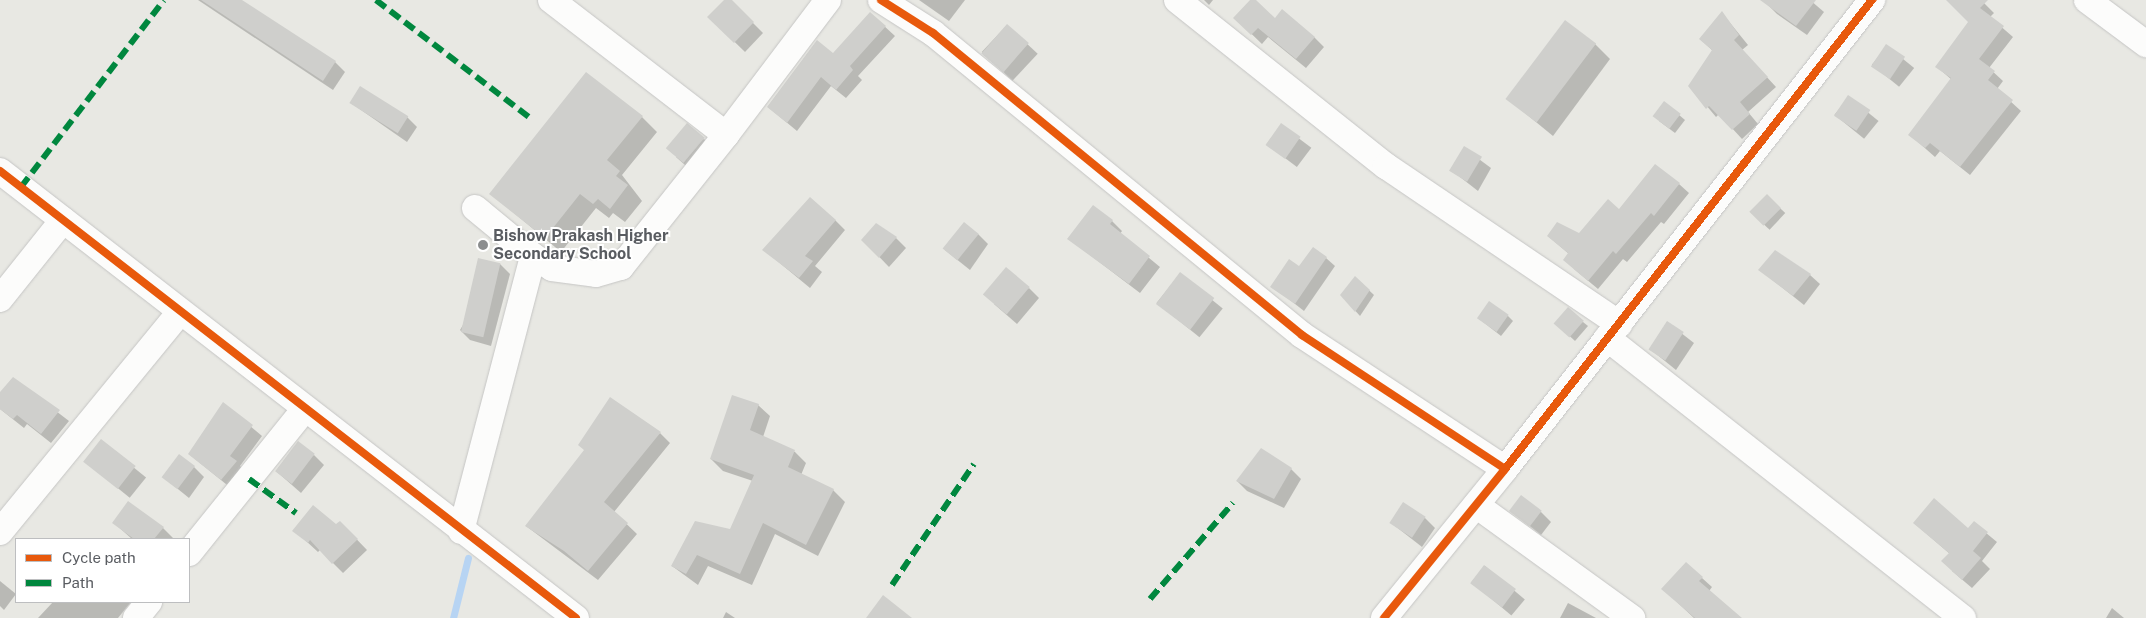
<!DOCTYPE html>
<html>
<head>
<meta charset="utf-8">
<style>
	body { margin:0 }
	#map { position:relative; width:2146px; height:618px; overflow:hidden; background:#e8e8e3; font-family:"Public Sans",sans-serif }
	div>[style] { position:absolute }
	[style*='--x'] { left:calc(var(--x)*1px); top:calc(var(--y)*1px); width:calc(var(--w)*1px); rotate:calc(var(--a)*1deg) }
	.shadow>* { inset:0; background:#0003; transform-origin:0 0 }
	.stream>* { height:7px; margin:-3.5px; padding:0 3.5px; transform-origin:3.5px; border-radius:3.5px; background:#b7d4f3 }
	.building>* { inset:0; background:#cfcfcc; transform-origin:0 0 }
	.roads { filter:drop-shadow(0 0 1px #c5c5c4) drop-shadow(0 0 1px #c5c5c4) }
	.minor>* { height:26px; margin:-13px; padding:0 13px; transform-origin:13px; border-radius:13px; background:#fcfcfb }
	.quiet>* { height:6px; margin-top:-3px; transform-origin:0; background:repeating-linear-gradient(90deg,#00873e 0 12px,transparent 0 18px) }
	.cycleway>* { height:8px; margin:-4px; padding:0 4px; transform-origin:4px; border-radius:4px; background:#e8590c }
	.dots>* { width:14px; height:14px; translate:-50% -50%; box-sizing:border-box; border:2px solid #fff; border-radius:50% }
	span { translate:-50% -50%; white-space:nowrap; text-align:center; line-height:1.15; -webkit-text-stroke:4px #fff; paint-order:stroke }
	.poi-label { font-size:16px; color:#595c61; font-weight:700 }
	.left { translate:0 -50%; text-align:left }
	.legend { position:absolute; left:15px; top:538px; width:175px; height:65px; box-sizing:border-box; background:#fff; border:1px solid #bdbec0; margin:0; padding:6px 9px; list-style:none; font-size:15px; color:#595c61 }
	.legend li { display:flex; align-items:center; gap:10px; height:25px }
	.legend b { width:25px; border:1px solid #bdbec0 }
</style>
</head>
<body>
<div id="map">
	<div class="shadow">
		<i style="clip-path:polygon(198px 0,240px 0,335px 62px,345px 72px,333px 90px)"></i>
		<i style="clip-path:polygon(725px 0,730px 0,763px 33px,745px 52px,709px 17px)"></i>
		<i style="clip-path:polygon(919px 0,965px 0,949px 21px)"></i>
		<i style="clip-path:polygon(1204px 0,1213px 0,1209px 5px)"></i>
		<i style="clip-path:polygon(1252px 0,1275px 20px,1314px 37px,1324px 47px,1306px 68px,1268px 37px,1262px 44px,1235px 18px)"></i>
		<i style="clip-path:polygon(1770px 0,1810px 0,1824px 12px,1807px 35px,1777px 14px,1767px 4px)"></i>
		<i style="clip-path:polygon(1947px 0,1981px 0,1994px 13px,1990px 17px,2013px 37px,1989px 68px,2003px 81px,1997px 89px,2021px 111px,1970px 175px,1940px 151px,1935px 157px,1910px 135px,1952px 80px,1937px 67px,1970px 22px)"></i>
		<i style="clip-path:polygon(870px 13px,895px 36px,858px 76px,862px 80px,846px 98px,831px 86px,797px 131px,768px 107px,833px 55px)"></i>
		<i style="clip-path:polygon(1722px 13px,1748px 45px,1742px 50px,1776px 87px,1748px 112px,1758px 124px,1742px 139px,1719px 114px,1716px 117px,1690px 86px,1713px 51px,1700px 39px)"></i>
		<i style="left:1007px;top:25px;width:42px;height:37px;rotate:43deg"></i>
		<i style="clip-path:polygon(1595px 44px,1610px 59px,1553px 136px,1509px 100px)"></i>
		<i style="left:1887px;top:46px;width:35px;height:24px;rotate:39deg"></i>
		<i style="left:1849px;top:97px;width:38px;height:23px;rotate:39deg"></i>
		<i style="clip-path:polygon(351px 103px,407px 117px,417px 127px,407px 142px)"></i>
		<i style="clip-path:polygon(1665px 103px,1685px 120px,1675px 133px,1659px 121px)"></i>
		<i style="clip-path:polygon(642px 117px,657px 132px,622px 175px,642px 201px,625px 222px,613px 213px,609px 218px,596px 208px,561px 252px,491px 194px)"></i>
		<i style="left:1281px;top:125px;width:38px;height:24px;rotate:37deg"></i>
		<i style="clip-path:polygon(704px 139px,714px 148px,694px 173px,676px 157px)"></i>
		<i style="clip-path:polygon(1464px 148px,1491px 168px,1478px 191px,1451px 170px)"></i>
		<i style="clip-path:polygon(1679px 184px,1689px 193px,1664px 224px,1661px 222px,1627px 262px,1623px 259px,1598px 289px,1574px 269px,1569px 254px,1548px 236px,1579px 235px)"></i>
		<i style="left:1767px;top:196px;width:25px;height:23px;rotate:43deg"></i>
		<i style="clip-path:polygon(835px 220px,845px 230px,815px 266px,822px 272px,810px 288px,764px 250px)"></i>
		<i style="clip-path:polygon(1112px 221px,1122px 231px,1120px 234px,1160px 267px,1140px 293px,1069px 239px)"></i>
		<i style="clip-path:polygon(978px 234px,988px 244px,970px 270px,945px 250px)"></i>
		<i style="clip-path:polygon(896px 238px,906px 248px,889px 267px,863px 240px)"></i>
		<i style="clip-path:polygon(1326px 258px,1335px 266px,1304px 311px,1272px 286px,1299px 268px)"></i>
		<i style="clip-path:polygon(500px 264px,510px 274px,491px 346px,470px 340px,460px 330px)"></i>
		<i style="clip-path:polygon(1760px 270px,1810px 275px,1820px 284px,1804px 305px)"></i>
		<i style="left:1180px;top:274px;width:55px;height:37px;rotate:39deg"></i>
		<i style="clip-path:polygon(1356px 278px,1374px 295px,1360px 316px,1341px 295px)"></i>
		<i style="clip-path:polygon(1029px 288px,1039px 298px,1017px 324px,994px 304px)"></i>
		<i style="clip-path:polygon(1508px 316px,1513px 321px,1501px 336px,1478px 318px)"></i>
		<i style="clip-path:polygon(1583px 322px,1588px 326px,1575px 341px,1561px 328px)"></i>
		<i style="clip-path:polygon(1667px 322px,1694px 343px,1676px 370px,1650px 349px)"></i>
		<i style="clip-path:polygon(13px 378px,69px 421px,51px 443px,27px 424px,24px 428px,0 409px,0 394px)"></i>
		<i style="clip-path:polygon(224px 404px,262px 436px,240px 466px,246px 472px,232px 489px,189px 454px)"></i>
		<i style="clip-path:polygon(758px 405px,770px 416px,763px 437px,795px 452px,806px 463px,801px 475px,833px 490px,845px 502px,818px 556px,775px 534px,752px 585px,708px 566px,698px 585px,672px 566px,730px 531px,753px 481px,723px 471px,711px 459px)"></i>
		<i style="clip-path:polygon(660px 433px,670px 443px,614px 512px,637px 534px,598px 580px,526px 526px)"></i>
		<i style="left:101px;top:441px;width:58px;height:26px;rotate:39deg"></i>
		<i style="clip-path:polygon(314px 455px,324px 465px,301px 493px,276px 471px)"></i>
		<i style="clip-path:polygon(194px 467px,204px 477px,189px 498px,163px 477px)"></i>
		<i style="clip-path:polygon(1291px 469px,1301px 479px,1284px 508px,1247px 491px,1237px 481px)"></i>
		<i style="clip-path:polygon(1511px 511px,1541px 512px,1551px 522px,1541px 535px)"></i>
		<i style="clip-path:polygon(1425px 518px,1435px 528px,1422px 547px,1390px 522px)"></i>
		<i style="clip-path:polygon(340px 522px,367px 550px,343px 573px,320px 550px,318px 552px,294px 530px,336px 525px)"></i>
		<i style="clip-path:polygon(114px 523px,163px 528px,173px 538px,132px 539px)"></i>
		<i style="clip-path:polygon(1914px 523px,1968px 530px,1974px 523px,1997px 542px,1982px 561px,1990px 569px,1972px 588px,1952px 571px,1950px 554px)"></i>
		<i style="left:1485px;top:566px;width:52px;height:21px;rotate:40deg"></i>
		<i style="clip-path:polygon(1702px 578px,1712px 587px,1709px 591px,1740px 618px,1694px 618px,1663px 589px)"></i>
		<i style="clip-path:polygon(0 581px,16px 594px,4px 610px,0 606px)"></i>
		<i style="clip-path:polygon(53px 602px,131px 602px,118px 618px,38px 618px)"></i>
		<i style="clip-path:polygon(1568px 603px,1596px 618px,1560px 618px)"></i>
		<i style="clip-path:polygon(2112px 608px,2124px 618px,2106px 618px)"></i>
		<i style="clip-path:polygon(726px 612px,735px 618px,723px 618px)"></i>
	</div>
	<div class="stream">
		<i style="--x:453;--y:618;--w:62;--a:-76"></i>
	</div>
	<div class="building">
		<i style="clip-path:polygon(201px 0,242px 0,336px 61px,323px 81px)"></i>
		<i style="clip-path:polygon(724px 0,732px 0,754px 22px,734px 43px,707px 17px)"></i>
		<i style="clip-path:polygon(1250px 0,1256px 0,1275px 18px,1282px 9px,1315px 37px,1296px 59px,1258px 28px,1251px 35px,1233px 18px)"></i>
		<i style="clip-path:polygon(1760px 0,1816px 0,1796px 26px)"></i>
		<i style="clip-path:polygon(1946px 0,1988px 0,1980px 8px,2004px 26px,1979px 59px,1995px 71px,1988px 80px,2013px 100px,1960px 167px,1930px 143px,1925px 148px,1908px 135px,1951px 78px,1935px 67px,1968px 22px)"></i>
		<i style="clip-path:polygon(1722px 11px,1739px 35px,1734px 40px,1768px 77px,1740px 102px,1750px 114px,1732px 130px,1709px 106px,1706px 109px,1688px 86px,1712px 50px,1699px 39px)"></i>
		<i style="clip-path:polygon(870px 12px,886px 26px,850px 66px,853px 70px,836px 90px,821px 77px,787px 123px,767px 107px,817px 40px,833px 53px)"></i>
		<i style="left:1565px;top:20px;width:39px;height:99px;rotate:37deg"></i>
		<i style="left:1007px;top:24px;width:29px;height:39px;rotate:41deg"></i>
		<i style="left:1886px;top:44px;width:23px;height:27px;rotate:34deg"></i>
		<i style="clip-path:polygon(586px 72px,643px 116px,607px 160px,620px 171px,616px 176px,628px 185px,610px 209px,598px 199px,593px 204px,580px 194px,545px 238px,489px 194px)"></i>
		<i style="left:360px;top:86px;width:57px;height:20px;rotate:32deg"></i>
		<i style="left:1848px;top:95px;width:27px;height:25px;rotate:34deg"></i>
		<i style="left:1664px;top:101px;width:21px;height:19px;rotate:37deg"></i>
		<i style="left:687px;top:123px;width:23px;height:33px;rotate:40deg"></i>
		<i style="left:1281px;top:123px;width:24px;height:27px;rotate:35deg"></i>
		<i style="left:1464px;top:146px;width:21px;height:29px;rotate:31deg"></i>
		<i style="clip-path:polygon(1655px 164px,1680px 183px,1654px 216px,1651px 213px,1616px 254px,1613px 251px,1588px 281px,1563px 260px,1568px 253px,1547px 236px,1557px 222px,1579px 233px,1608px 199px,1619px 209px)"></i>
		<i style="left:1767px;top:194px;width:20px;height:25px;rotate:45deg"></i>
		<i style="clip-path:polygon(810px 197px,836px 220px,805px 256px,813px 261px,799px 278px,762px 250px)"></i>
		<i style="clip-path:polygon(1093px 205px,1113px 220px,1110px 224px,1150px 256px,1129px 284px,1067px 239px)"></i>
		<i style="left:964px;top:222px;width:19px;height:34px;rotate:39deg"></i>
		<i style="clip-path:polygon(876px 223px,897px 237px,879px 258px,861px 240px)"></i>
		<i style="clip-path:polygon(1313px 247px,1327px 257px,1295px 304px,1270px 287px,1289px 259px,1299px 266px)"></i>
		<i style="clip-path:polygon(1775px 250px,1811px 274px,1793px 296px,1758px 270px)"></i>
		<i style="left:478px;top:258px;width:23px;height:76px;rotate:13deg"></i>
		<i style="left:1006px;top:267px;width:31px;height:36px;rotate:40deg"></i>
		<i style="left:1180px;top:272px;width:43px;height:40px;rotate:37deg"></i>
		<i style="clip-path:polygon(1355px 276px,1370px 290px,1355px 312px,1340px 295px)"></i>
		<i style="left:1489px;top:301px;width:24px;height:21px;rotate:35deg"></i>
		<i style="left:1568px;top:307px;width:21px;height:22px;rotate:41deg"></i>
		<i style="left:1667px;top:321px;width:20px;height:34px;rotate:33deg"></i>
		<i style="clip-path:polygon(13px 377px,60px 410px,41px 434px,17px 415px,13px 419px,0 409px,0 392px)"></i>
		<i style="clip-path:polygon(732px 395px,759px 404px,750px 430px,795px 450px,788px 467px,834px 489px,806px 545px,763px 523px,740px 574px,697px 555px,686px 574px,671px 566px,695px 521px,730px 529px,754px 475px,710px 459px)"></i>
		<i style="clip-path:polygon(610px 397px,661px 432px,604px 502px,628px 523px,588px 571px,564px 551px,525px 526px,584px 450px,578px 445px)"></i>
		<i style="clip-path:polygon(223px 402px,253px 425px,230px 456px,237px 461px,221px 480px,188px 454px)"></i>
		<i style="left:101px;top:439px;width:44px;height:29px;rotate:38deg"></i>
		<i style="left:298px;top:441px;width:21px;height:38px;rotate:37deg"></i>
		<i style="clip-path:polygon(1261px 448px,1292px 468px,1274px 499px,1236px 481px)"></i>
		<i style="left:179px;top:454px;width:20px;height:29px;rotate:37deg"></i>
		<i style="left:1521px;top:495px;width:26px;height:20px;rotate:37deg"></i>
		<i style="clip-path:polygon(1934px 498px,1968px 528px,1974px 521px,1988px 532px,1973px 551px,1981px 558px,1962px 580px,1941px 561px,1949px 553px,1913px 523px)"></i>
		<i style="clip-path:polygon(128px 501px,164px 527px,154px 539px,134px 539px,112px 523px)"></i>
		<i style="left:1403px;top:502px;width:27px;height:25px;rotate:33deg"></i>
		<i style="clip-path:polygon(313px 505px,336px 524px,340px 521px,358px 539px,332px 564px,310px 540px,308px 543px,292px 531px)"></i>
		<i style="clip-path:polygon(1686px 562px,1703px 577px,1699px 581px,1742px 618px,1695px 618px,1661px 589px)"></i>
		<i style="left:1484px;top:565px;width:40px;height:23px;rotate:37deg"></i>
		<i style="clip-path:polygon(883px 595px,912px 618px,866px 618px)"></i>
	</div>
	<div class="roads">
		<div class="minor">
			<i style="--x:551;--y:0;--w:221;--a:37.6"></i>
			<i style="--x:726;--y:135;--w:169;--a:-52.9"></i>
			<i style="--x:881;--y:0;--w:62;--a:32.4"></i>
			<i style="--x:933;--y:33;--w:477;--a:39.3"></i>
			<i style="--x:1302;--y:335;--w:243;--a:33.4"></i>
			<i style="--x:1177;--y:0;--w:267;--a:38.5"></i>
			<i style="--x:1386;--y:166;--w:282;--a:34.1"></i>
			<i style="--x:2087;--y:0;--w:74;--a:36.7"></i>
			<i style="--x:0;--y:171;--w:729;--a:37.81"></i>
			<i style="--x:475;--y:208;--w:75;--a:39.6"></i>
			<i style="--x:0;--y:299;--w:101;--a:-51.4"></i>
			<i style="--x:1607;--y:338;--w:453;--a:38.2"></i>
			<i style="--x:1476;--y:505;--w:193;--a:35.9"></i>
			<i style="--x:461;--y:531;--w:284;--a:-75.3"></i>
			<i style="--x:533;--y:256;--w:22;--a:32"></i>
			<i style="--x:552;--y:268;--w:44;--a:7.8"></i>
			<i style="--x:596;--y:274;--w:26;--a:-16"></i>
			<i style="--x:621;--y:267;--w:169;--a:-51.5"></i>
			<i style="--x:0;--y:532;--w:284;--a:-50.7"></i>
			<i style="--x:189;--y:553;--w:184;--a:-51.2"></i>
			<i style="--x:136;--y:618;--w:21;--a:-51"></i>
			<i style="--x:1384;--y:618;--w:192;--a:-50.9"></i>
			<i style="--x:1505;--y:469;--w:596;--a:-51.96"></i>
		</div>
	</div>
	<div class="quiet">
		<i style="--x:376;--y:0;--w:198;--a:37.4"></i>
		<i style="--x:21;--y:187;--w:235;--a:-52.6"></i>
		<i style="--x:249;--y:479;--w:58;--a:35.9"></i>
		<i style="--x:892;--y:585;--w:146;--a:-55.9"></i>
		<i style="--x:1150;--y:599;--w:127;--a:-49.2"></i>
	</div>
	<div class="cycleway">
		<i style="--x:881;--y:0;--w:62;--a:32.4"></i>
		<i style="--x:933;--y:33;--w:477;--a:39.3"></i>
		<i style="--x:1302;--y:335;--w:243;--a:33.4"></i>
		<i style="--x:0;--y:171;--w:729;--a:37.81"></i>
		<i style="--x:1384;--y:618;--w:192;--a:-50.9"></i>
		<i style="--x:1505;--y:469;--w:596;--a:-51.96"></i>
	</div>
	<div class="dots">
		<i style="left:483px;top:245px;background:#8b8d8e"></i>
	</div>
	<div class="poi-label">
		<span class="left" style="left:493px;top:245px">Bishow Prakash Higher<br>Secondary School</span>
	</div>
	<ul class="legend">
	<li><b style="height:6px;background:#e8590c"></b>Cycle path</li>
	<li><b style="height:6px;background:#00873e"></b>Path</li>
	</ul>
</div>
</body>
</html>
